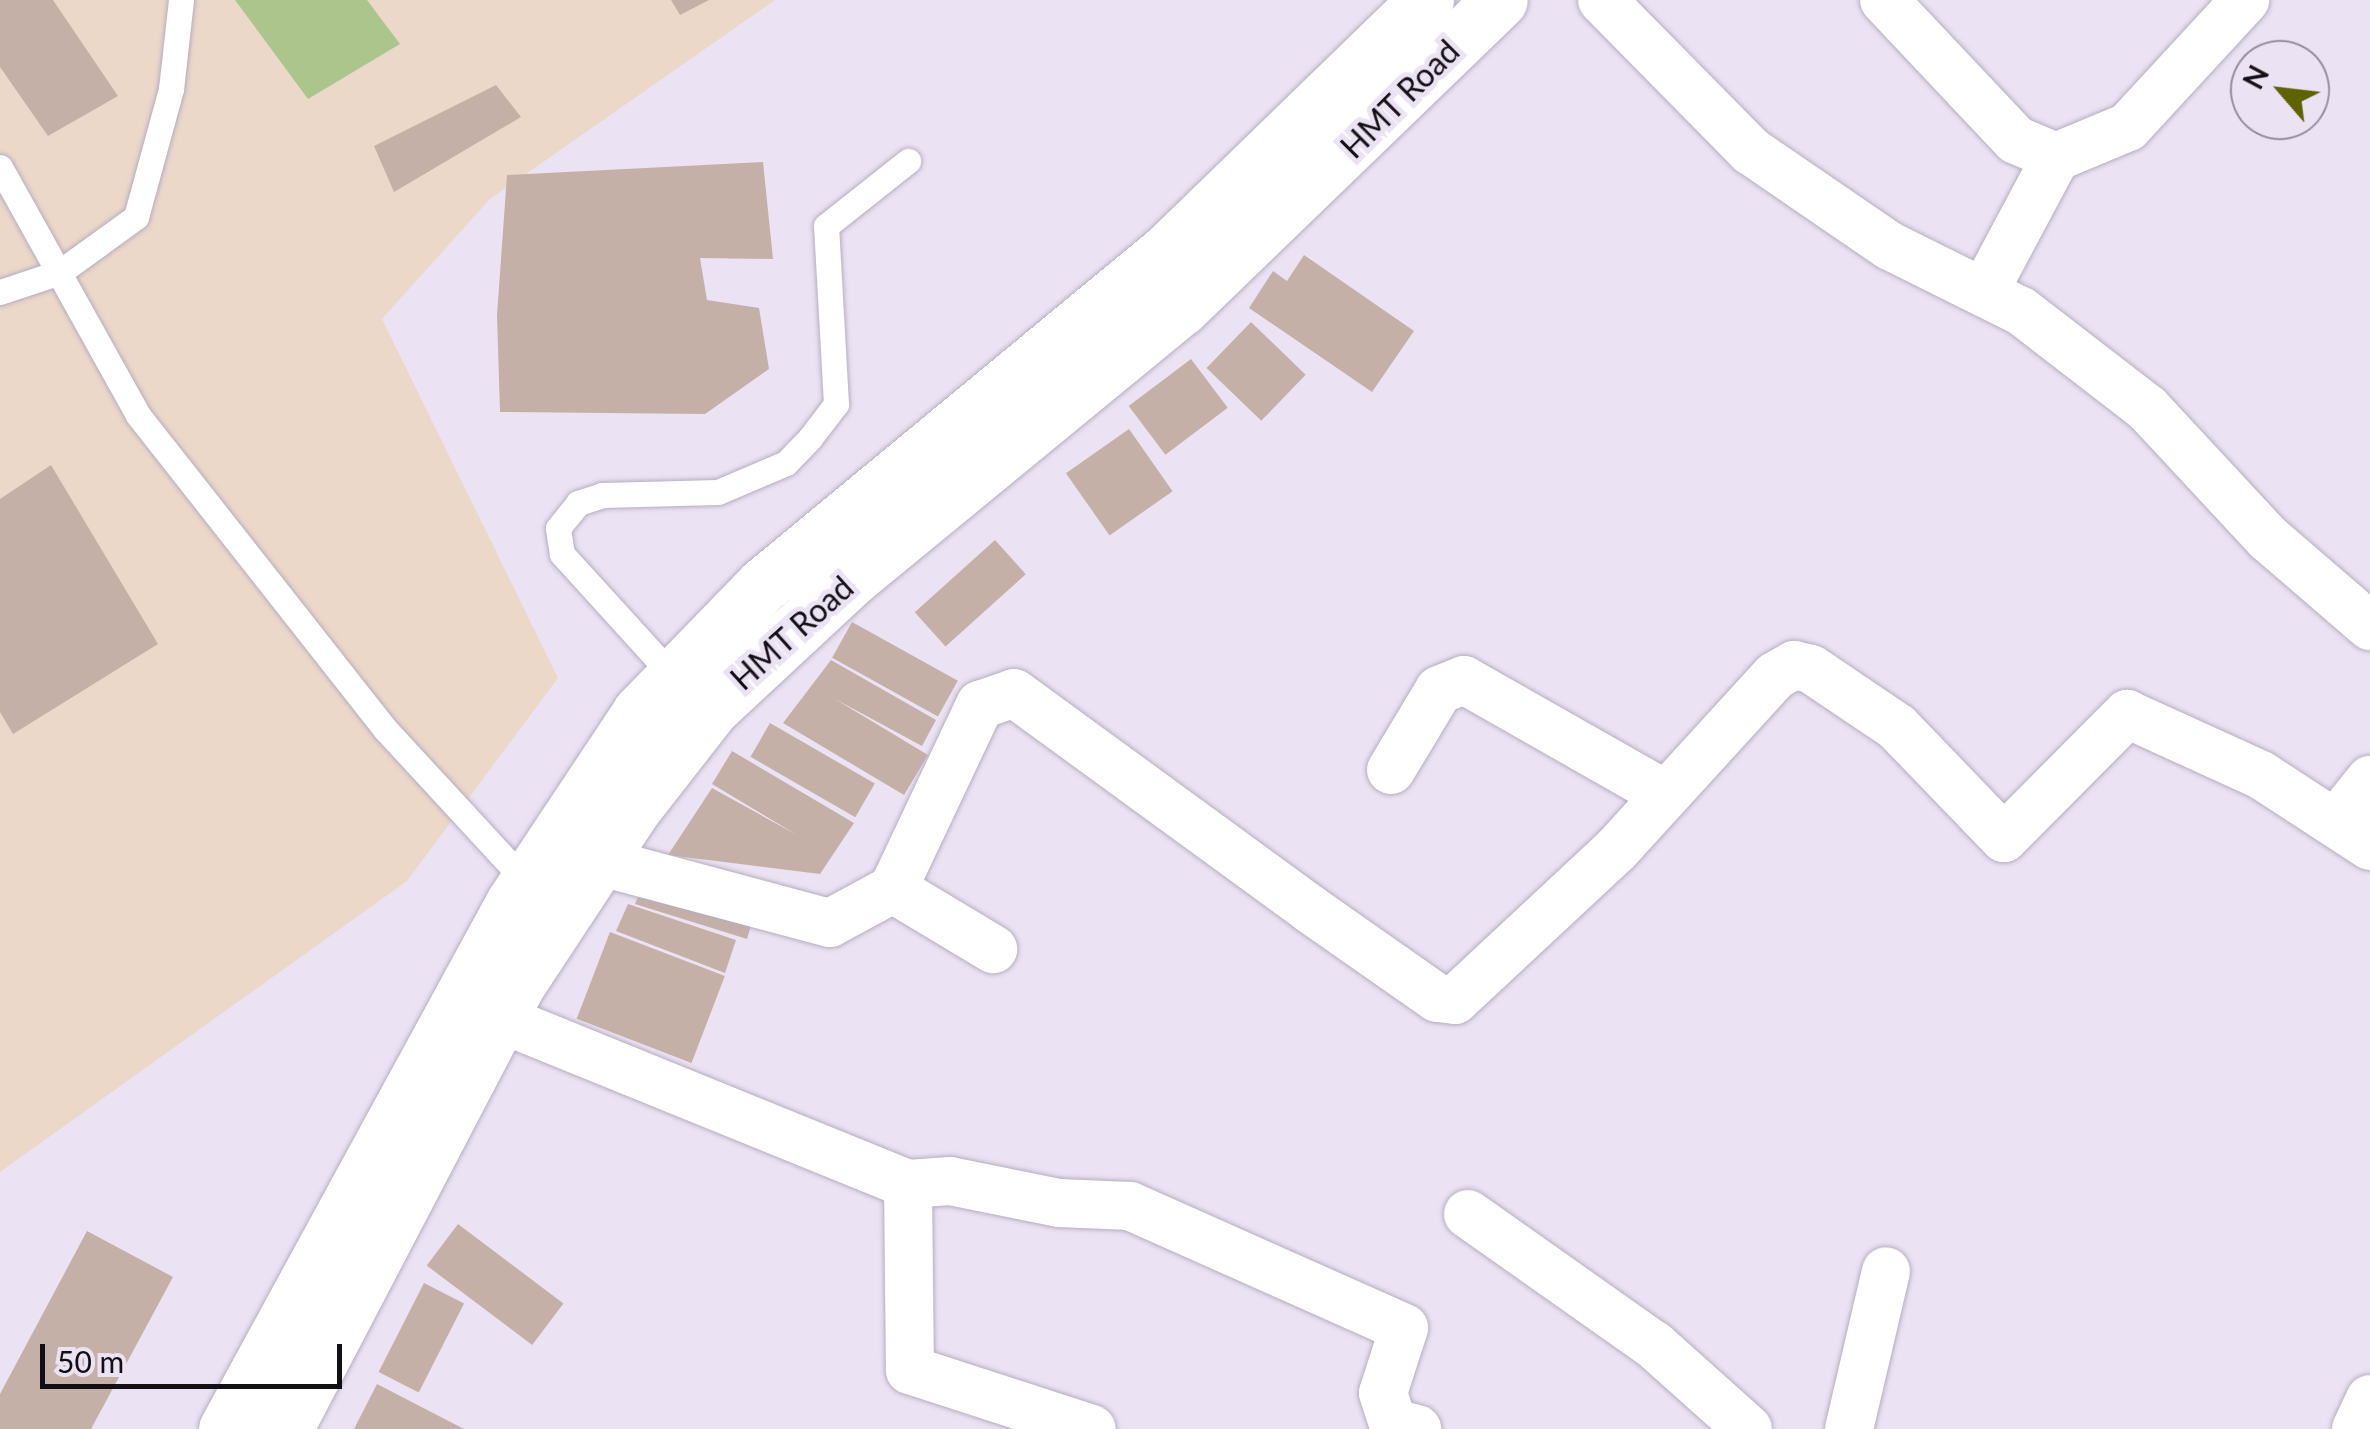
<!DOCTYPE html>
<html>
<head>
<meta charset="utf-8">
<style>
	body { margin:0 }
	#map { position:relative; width:2370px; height:1429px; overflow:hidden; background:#ebe2f4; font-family:Lato,sans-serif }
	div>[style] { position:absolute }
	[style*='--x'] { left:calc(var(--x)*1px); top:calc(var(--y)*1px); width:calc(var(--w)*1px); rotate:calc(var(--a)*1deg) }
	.education>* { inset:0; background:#ecd8c9 }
	.green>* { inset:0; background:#abc58d }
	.building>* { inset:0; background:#c5b0a8; transform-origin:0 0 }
	.roads { filter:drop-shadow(0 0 2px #b6adbe) drop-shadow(0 0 2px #b6adbe) }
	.service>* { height:25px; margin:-12.5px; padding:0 12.5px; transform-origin:12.5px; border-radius:12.5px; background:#fff }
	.minor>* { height:48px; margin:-24px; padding:0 24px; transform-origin:24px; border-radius:24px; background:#fff }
	.primary>* { height:55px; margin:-27.5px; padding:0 27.5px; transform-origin:27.5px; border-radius:27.5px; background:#fff }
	span { translate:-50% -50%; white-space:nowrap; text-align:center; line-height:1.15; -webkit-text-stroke:10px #ebe2f4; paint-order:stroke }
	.street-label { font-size:32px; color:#120f15 }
	.north { position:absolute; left:2230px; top:40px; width:100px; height:100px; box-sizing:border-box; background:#ebe2f4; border:2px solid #948e9b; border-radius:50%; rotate:298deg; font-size:28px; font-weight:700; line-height:40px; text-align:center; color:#120f15 }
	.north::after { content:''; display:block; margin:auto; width:35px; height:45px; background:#5e6300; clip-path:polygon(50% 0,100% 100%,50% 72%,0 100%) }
	.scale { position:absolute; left:40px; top:1344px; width:302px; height:45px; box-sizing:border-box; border:5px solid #120f15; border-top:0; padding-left:12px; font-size:30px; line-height:35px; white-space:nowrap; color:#120f15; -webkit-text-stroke:8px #ebe2f4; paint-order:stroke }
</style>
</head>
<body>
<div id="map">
	<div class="education">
		<i style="clip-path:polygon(0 0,775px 0,490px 199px,382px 319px,558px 678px,407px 881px,0 1172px)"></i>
	</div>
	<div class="green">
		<i style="clip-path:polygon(235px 0,367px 0,400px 44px,308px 99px)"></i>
	</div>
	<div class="building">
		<i style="clip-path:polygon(0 0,53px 0,118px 96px,48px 136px,0 67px)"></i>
		<i style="clip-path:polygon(671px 0,709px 0,680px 15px)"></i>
		<i style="clip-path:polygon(496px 85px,521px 117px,394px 192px,374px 146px)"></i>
		<i style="clip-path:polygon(763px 162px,773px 259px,700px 258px,707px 300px,759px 308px,769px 369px,705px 414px,500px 412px,497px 315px,507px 175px)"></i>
		<i style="clip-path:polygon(1304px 255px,1414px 331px,1372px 392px,1249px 308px,1273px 271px,1287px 281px)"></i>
		<i style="left:1251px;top:322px;width:76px;height:64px;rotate:44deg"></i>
		<i style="left:1191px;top:359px;width:61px;height:78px;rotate:53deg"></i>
		<i style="left:1129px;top:429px;width:76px;height:77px;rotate:55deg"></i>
		<i style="clip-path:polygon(51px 465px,158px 644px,13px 734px,0 712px,0 499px)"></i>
		<i style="left:995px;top:540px;width:46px;height:108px;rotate:48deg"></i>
		<i style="left:852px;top:622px;width:121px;height:41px;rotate:29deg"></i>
		<i style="clip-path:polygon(831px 660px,936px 720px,922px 746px,835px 699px,928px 755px,904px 795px,783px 723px)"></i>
		<i style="left:770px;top:723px;width:121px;height:39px;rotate:30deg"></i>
		<i style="clip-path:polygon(732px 751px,854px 823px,820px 874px,668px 855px,712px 788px,797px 835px,712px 784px)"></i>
		<i style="clip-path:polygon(646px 878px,756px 908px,747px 939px,635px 904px)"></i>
		<i style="clip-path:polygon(628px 904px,736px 940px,725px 973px,616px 931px)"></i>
		<i style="left:610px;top:932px;width:123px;height:93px;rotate:21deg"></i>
		<i style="left:458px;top:1224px;width:132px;height:52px;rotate:37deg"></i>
		<i style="clip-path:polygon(87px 1231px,173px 1277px,91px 1429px,0 1429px,0 1394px)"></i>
		<i style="left:424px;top:1283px;width:45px;height:100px;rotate:27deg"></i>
		<i style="clip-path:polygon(377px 1384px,464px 1429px,354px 1429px)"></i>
	</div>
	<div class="roads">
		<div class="service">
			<i style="--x:0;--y:167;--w:284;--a:60.9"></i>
			<i style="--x:138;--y:415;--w:400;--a:51.8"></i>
			<i style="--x:385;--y:729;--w:208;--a:47.3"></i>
			<i style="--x:0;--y:292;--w:63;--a:-18.4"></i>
			<i style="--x:60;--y:272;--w:94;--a:-35.9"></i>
			<i style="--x:136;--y:217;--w:133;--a:-74.7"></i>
			<i style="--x:171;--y:89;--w:90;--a:-83.6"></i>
			<i style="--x:672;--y:675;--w:164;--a:-132.3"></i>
			<i style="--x:562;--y:554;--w:26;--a:-99"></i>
			<i style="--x:558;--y:528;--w:32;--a:-51"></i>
			<i style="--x:578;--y:503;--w:25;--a:-18"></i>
			<i style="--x:602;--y:495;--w:116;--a:-1.5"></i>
			<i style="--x:718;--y:492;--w:74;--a:-23.1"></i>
			<i style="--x:786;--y:463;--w:35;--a:-46"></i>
			<i style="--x:810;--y:438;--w:43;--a:-52.6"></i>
			<i style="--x:836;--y:404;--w:178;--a:-93.2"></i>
			<i style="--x:826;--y:226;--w:105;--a:-38.4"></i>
		</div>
		<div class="minor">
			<i style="--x:1602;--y:0;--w:212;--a:45.4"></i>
			<i style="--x:1751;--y:151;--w:168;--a:34.4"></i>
			<i style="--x:1890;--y:246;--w:146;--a:26.4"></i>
			<i style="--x:2021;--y:311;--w:159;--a:37.6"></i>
			<i style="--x:2147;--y:408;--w:178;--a:47.1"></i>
			<i style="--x:2268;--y:538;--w:135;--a:40.8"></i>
			<i style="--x:1884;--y:0;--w:192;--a:46.7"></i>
			<i style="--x:2016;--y:140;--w:43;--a:23"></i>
			<i style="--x:1984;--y:292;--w:153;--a:-61.9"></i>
			<i style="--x:2056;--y:157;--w:78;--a:-22.6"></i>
			<i style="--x:2128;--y:127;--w:173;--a:-47.3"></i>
			<i style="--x:1391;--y:770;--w:93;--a:-59"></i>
			<i style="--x:1439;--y:690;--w:27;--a:-22"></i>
			<i style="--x:1464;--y:680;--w:231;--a:29.6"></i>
			<i style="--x:2337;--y:821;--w:53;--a:-51.2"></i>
			<i style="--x:598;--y:861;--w:240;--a:15"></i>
			<i style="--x:830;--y:923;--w:72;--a:-28.4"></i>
			<i style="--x:893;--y:889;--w:204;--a:-64.7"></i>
			<i style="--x:980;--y:705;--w:36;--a:-19"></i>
			<i style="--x:1014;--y:693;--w:366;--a:36.1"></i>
			<i style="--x:1310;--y:909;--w:155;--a:35"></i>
			<i style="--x:1437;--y:998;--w:18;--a:6"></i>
			<i style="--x:1455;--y:1000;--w:220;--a:-43"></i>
			<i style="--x:1616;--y:850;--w:236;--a:-47.6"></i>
			<i style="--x:1775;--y:676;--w:22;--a:-30"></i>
			<i style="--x:1794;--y:665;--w:17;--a:13"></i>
			<i style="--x:1811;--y:669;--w:104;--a:34"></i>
			<i style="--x:1897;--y:727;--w:154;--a:46.1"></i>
			<i style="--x:2004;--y:838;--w:175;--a:-45.2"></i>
			<i style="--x:2127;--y:714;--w:147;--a:24.5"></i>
			<i style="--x:2261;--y:775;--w:130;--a:33.1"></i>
			<i style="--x:893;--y:889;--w:117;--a:31"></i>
			<i style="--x:499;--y:1018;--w:441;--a:22.1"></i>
			<i style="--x:908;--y:1184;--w:186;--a:89.4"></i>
			<i style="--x:910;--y:1370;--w:191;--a:18"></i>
			<i style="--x:908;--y:1184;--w:42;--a:-4.1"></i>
			<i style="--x:950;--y:1181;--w:111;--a:11.4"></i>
			<i style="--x:1059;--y:1203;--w:71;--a:2.4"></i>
			<i style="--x:1130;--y:1206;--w:300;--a:24"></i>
			<i style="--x:1404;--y:1328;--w:68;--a:107.9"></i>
			<i style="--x:1383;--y:1393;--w:32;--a:72"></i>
			<i style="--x:1393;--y:1423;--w:25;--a:14"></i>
			<i style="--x:1468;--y:1214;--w:228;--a:35.2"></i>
			<i style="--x:1654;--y:1345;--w:126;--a:41.8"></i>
			<i style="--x:1849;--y:1429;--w:162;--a:-76.8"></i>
			<i style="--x:2356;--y:1429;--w:33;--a:-65"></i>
		</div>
		<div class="primary">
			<i style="--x:226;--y:1429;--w:599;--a:-61.38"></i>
			<i style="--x:513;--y:903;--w:228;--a:-56.4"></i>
			<i style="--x:639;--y:713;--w:178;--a:-45.9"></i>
			<i style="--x:763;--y:585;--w:523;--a:-39.57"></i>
			<i style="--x:1166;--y:252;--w:362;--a:-44.1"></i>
			<i style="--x:285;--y:1429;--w:501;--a:-62.41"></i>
			<i style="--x:517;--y:985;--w:211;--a:-56.6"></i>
			<i style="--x:633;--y:809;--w:127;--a:-52"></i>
			<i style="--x:711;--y:709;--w:194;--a:-42.9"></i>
			<i style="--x:853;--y:577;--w:424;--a:-39.4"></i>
			<i style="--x:1181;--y:308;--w:443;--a:-44"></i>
		</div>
	</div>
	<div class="street-label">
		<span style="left:1400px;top:99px;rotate:-45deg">HMT Road</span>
		<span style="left:792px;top:633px;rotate:-42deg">HMT Road</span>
	</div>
	<div class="north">N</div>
	<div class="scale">50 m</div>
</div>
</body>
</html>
